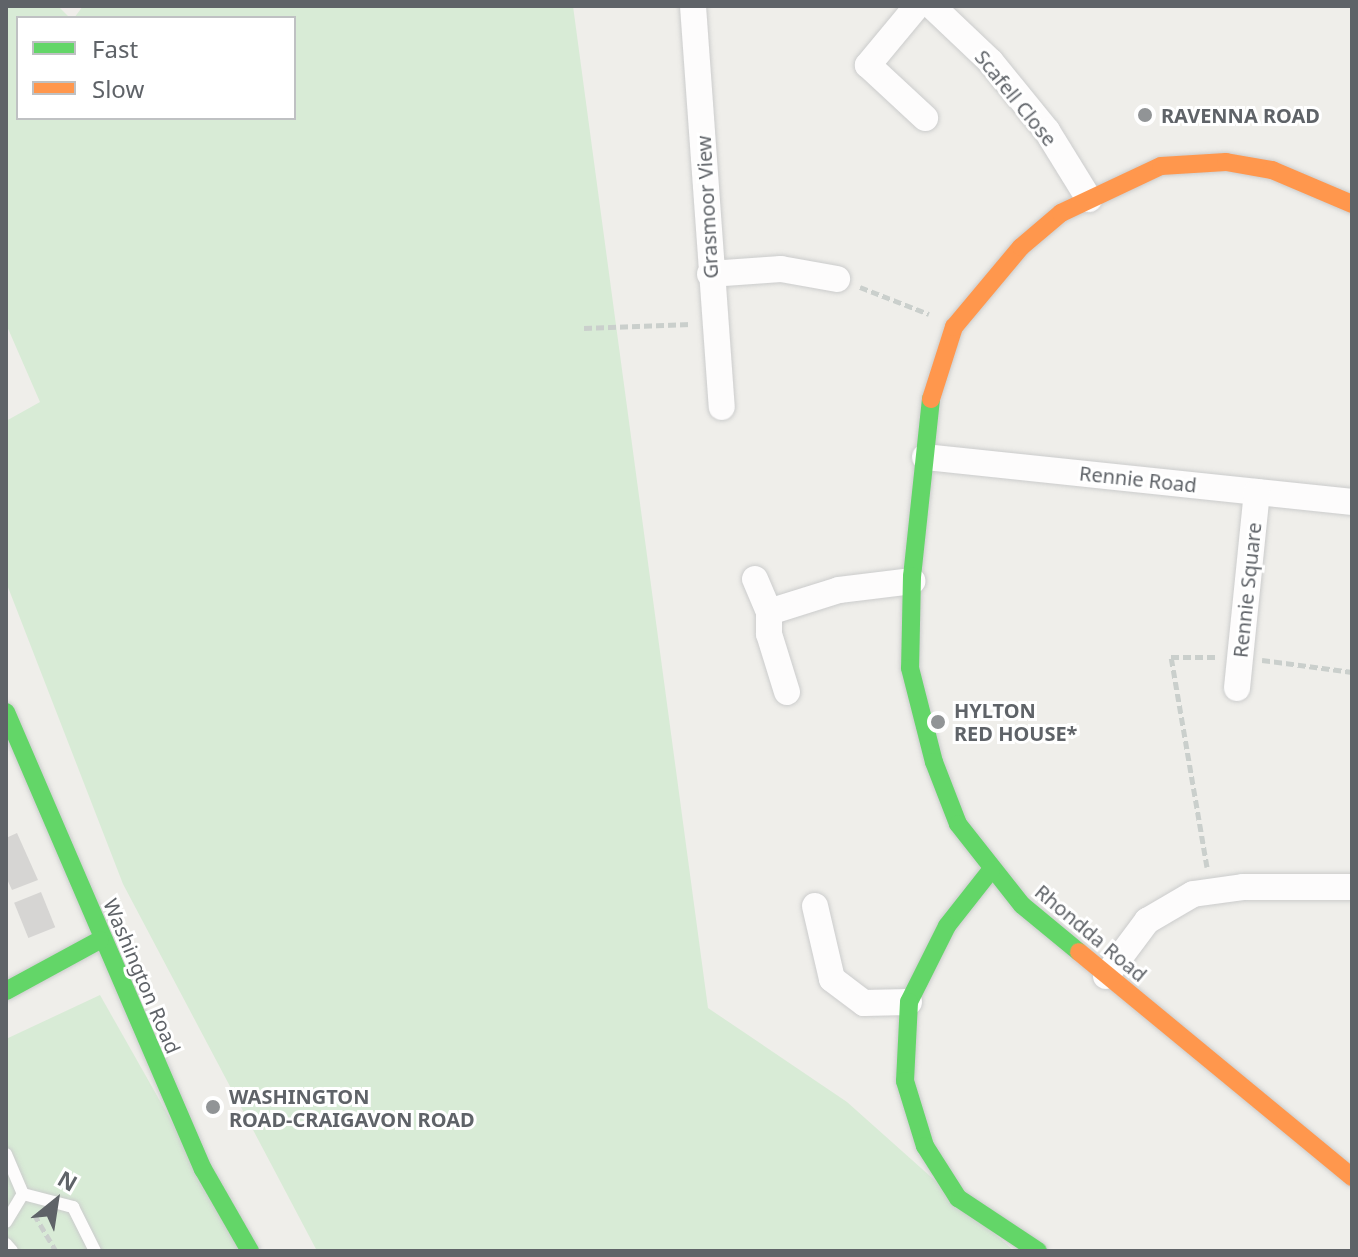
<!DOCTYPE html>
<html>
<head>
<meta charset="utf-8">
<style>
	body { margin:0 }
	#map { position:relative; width:1358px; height:1257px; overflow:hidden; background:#efeeea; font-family:"Noto Sans",sans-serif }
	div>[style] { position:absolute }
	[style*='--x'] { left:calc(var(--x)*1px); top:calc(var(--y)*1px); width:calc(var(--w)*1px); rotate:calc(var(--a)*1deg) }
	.green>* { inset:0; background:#d8ebd6 }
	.building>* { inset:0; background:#d6d5d3; transform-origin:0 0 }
	.path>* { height:5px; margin-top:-2.5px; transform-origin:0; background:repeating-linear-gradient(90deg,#cacfcc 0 8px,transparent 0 12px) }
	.roads { filter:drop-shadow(0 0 2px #cbcccc) drop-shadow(0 0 2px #cbcccc) }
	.lane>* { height:12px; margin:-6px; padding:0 6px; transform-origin:6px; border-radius:6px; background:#fdfcfc }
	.street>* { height:26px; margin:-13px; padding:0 13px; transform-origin:13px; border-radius:13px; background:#fdfcfc }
	.fast>* { height:18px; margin:-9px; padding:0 9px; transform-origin:9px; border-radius:9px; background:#63d668 }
	.slow>* { height:18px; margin:-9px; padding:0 9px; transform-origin:9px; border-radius:9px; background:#ff974d }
	.dots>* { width:22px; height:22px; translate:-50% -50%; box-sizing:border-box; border:4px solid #fff; border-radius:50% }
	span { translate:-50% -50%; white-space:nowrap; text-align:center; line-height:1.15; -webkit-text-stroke:6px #fff; paint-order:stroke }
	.street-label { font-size:20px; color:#5f6368 }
	.poi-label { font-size:20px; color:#5f6368; font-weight:700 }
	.left { translate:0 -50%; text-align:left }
	.frame { position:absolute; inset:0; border:8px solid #5f6368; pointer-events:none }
	.legend { position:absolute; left:16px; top:16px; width:280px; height:104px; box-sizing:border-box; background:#fff; border:2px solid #bfc1c3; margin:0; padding:10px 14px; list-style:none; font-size:24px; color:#5f6368 }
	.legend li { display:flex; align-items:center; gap:16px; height:40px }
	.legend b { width:40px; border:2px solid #bfc1c3 }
	.north { position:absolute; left:16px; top:1161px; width:80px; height:80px; -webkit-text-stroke:6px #fff; paint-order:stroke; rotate:30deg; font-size:22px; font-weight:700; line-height:32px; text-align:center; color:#5f6368 }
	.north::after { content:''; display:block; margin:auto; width:28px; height:36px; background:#5f6368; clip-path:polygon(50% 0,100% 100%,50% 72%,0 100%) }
</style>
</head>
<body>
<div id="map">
	<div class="green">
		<i style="clip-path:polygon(6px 6px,58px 6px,70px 18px,18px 18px,18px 118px,294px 118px,294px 18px,74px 18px,83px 6px,573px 6px,708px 1008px,847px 1102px,1014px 1251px,317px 1251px,123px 884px,6px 582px,6px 421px,40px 402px,6px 324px)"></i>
		<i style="clip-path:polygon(100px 995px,245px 1251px,6px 1251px,6px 1039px)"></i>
	</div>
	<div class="building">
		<i style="clip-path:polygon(17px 833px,38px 880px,12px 890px,6px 877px,6px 838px)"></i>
		<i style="left:41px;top:892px;width:38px;height:29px;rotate:68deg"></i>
	</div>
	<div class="path">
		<i style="--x:860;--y:287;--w:74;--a:21.4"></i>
		<i style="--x:584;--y:328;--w:107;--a:-2.1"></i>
		<i style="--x:1262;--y:660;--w:91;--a:7.6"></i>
		<i style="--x:1207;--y:867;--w:213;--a:-99.7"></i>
		<i style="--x:1171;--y:657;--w:45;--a:0"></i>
		<i style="--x:34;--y:1214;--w:43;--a:59.3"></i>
	</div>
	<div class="roads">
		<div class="lane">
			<i style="--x:6;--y:1154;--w:43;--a:67"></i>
			<i style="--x:23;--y:1194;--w:52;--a:14.6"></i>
			<i style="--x:73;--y:1207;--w:49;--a:63.4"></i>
			<i style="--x:6;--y:1222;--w:33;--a:-59"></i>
			<i style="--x:6;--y:1244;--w:9;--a:49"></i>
		</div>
		<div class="street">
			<i style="--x:693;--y:6;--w:402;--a:85.9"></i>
			<i style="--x:917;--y:6;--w:77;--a:129.7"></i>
			<i style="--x:868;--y:65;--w:78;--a:42.9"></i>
			<i style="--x:932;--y:6;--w:81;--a:43.5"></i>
			<i style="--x:991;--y:62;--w:89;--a:50.9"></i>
			<i style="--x:1047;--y:131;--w:80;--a:58.3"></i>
			<i style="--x:710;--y:274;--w:71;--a:-4"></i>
			<i style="--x:781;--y:269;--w:57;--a:10.1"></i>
			<i style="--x:925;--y:457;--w:429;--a:6"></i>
			<i style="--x:755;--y:579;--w:36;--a:67"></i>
			<i style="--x:1237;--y:688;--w:197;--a:-84.2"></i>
			<i style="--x:787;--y:692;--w:61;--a:-107.2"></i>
			<i style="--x:769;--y:634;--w:22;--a:-90"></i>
			<i style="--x:769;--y:612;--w:73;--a:-17.4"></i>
			<i style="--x:839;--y:590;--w:74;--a:-7"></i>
			<i style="--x:815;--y:906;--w:75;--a:76.9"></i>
			<i style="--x:832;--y:979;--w:40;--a:37"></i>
			<i style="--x:864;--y:1003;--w:45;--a:-1.3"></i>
			<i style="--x:1106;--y:976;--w:69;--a:-53.3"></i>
			<i style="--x:1147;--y:921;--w:53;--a:-30.4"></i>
			<i style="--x:1193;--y:894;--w:50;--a:-8"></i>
			<i style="--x:1243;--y:887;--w:109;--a:0"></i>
		</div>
		<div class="fast">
			<i style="--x:931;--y:399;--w:178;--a:96.1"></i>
			<i style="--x:912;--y:576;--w:92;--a:91.2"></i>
			<i style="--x:910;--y:668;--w:97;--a:75.7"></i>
			<i style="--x:934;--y:762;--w:66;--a:68.8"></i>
			<i style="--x:958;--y:824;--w:103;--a:51.7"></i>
			<i style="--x:1022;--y:905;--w:74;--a:39.5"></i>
			<i style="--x:6;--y:712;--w:498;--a:66.7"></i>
			<i style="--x:203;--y:1169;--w:95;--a:60.2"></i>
			<i style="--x:991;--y:870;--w:71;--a:128.2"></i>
			<i style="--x:947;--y:926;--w:85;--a:116.6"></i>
			<i style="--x:909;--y:1002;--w:79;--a:92.9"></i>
			<i style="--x:905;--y:1081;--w:68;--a:72.9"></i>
			<i style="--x:925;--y:1146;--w:62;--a:57.6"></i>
			<i style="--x:958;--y:1198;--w:96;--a:33.5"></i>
			<i style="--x:6;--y:991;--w:107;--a:-28.5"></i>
		</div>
		<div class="slow">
			<i style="--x:931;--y:399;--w:76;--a:-72.3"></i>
			<i style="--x:954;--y:327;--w:104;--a:-50.1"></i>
			<i style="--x:1021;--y:247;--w:52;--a:-40.4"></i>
			<i style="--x:1061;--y:213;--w:110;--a:-25.2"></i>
			<i style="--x:1161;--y:166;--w:65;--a:-3.5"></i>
			<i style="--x:1226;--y:162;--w:47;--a:9.9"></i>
			<i style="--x:1272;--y:170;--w:87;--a:23"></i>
			<i style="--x:1079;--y:952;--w:354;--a:39.5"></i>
		</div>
	</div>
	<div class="dots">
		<i style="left:1145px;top:115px;background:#919496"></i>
		<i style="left:938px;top:722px;background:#919496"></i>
		<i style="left:213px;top:1107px;background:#919496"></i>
	</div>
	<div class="street-label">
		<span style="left:1016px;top:98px;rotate:51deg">Scafell Close</span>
		<span style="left:707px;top:207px;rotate:-93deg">Grasmoor View</span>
		<span style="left:1138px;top:479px;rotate:6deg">Rennie Road</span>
		<span style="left:1247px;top:590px;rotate:-84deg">Rennie Square</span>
		<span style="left:1091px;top:933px;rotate:40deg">Rhondda Road</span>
		<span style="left:142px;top:976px;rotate:67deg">Washington Road</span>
	</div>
	<div class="poi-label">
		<span class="left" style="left:1161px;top:115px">RAVENNA ROAD</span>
		<span class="left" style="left:954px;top:722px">HYLTON<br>RED HOUSE*</span>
		<span class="left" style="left:229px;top:1108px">WASHINGTON<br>ROAD-CRAIGAVON ROAD</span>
	</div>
	<div class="frame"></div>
	<ul class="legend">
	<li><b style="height:10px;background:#63d668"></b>Fast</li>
	<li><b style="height:10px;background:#ff974d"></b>Slow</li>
	</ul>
	<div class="north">N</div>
</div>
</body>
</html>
